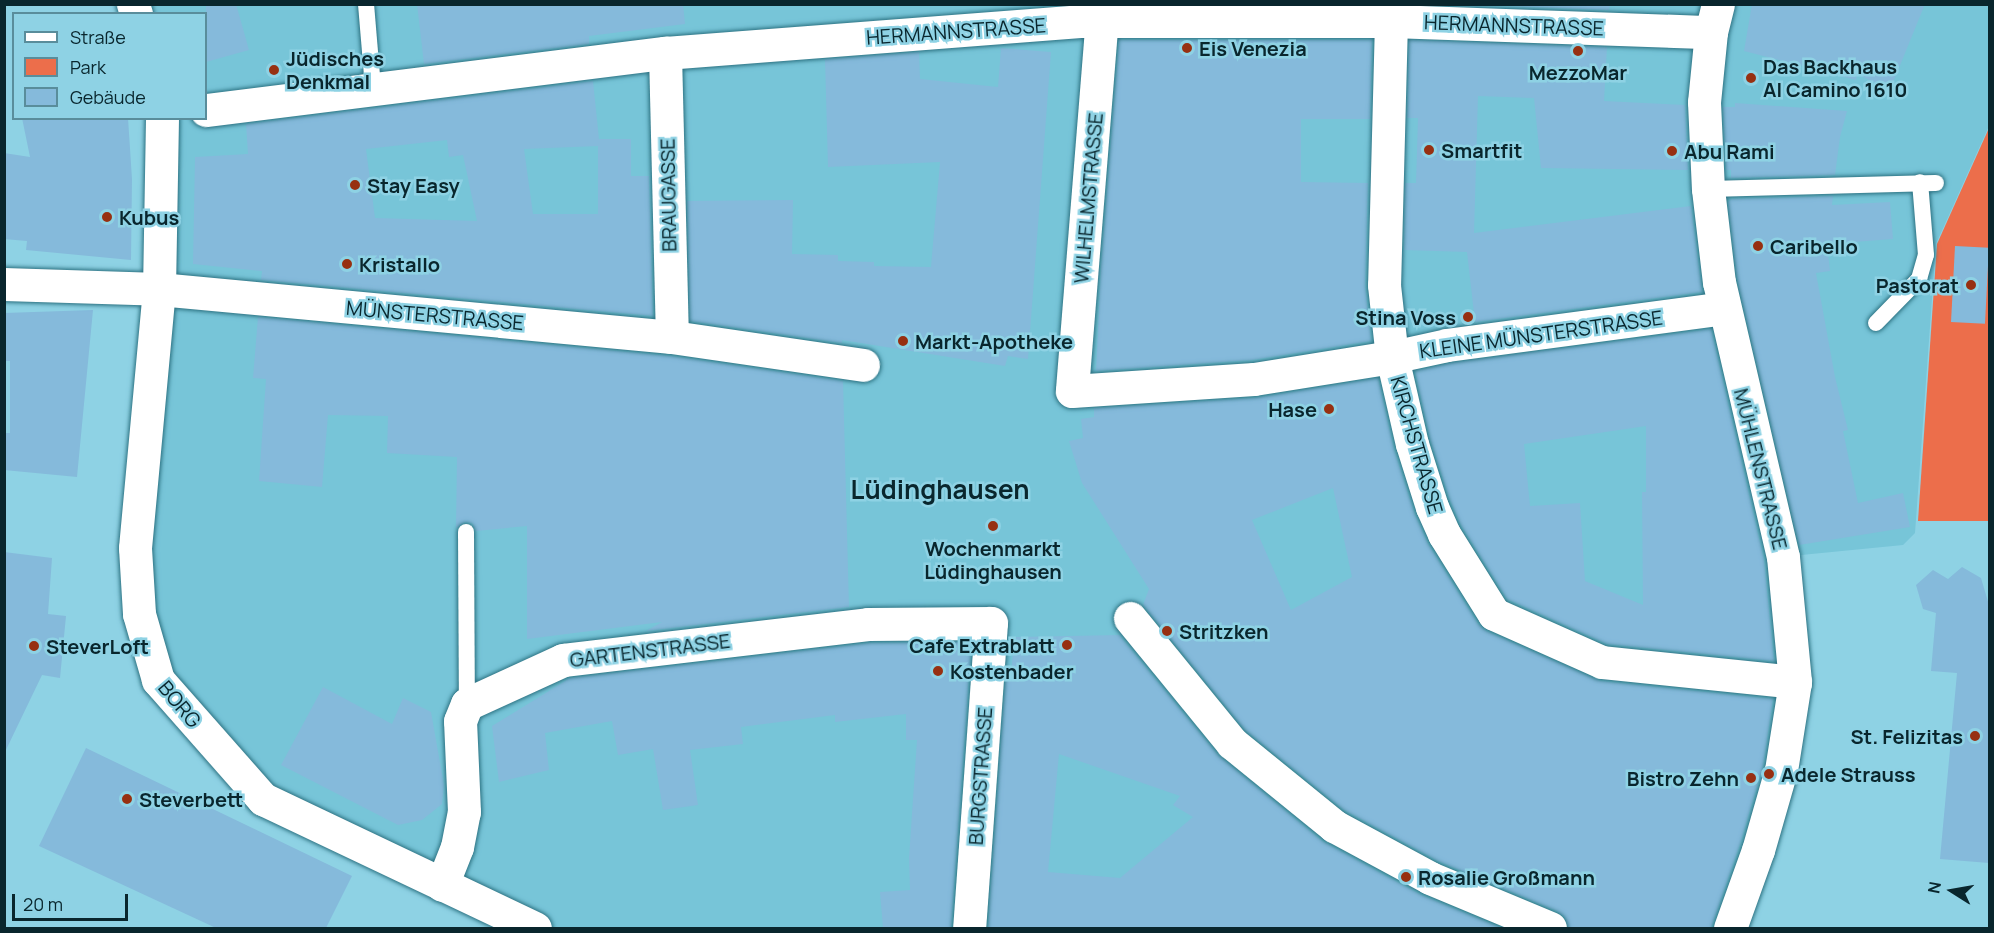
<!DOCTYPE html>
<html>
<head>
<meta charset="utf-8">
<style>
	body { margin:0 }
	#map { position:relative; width:1994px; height:933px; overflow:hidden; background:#8ed2e4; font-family:Manrope,sans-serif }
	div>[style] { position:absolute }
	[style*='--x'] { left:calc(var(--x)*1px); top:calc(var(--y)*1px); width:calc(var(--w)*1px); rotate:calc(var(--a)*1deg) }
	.built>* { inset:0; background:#77c5d8 }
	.green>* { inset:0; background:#ec6e4b }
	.building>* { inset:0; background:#85badb; transform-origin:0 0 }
	.roads { filter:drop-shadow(0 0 2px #2c7282) drop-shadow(0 0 2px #2c7282) }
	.lane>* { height:16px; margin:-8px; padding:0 8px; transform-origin:8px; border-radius:8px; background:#fff }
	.street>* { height:33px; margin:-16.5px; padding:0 16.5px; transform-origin:16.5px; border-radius:16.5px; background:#fff }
	.dots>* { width:16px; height:16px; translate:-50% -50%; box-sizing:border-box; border:3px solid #8ed2e4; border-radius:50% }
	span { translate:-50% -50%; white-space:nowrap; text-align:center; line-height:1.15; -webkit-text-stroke:5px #8ed2e4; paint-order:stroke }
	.street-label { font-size:20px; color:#09262d }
	.poi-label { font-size:20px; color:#09262d; font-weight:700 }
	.left { translate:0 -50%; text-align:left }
	.right { translate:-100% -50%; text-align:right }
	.district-label { font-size:26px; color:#09262d; font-weight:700 }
	.frame { position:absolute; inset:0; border:6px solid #09262d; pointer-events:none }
	.legend { position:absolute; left:12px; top:12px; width:195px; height:108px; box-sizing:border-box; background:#8ed2e4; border:2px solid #598d9b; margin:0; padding:8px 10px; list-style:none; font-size:18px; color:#09262d }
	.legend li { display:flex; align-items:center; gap:12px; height:30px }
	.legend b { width:30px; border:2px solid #598d9b }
	.north { position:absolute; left:1922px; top:861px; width:60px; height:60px; -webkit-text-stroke:4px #8ed2e4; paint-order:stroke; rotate:281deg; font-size:16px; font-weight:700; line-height:24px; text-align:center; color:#09262d }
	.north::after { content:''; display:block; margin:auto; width:21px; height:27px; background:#09262d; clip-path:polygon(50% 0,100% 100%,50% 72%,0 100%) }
	.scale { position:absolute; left:12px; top:894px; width:116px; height:27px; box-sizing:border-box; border:3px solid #09262d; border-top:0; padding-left:8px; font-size:18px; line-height:21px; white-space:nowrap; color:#09262d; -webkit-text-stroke:4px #8ed2e4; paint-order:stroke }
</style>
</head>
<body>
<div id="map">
	<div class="built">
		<i style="clip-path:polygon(117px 5px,1989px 5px,1989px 126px,1936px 244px,1915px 533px,1903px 545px,1781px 557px,1794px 683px,1728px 928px,545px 928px,268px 795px,164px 673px,143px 534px,165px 119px,206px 118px,206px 14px,121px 13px)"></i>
	</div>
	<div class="green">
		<i style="clip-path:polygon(1989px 128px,1989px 521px,1918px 521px,1937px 244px)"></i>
	</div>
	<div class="building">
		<i style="clip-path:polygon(206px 4px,236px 4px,249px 50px,206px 62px)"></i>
		<i style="clip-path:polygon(417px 4px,683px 4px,685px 24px,589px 36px,589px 44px,424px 64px)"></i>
		<i style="clip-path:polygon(1457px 4px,1610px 4px,1609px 10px)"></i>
		<i style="clip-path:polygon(1752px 4px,1925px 4px,1890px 90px,1857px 74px,1856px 80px,1744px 51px)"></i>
		<i style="clip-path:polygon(1119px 40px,1372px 40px,1370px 119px,1301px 119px,1301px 182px,1368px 183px,1365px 285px,1371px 341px,1252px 360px,1096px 371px,1101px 267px)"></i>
		<i style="clip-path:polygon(1409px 40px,1607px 47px,1604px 101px,1685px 105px,1688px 170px,1541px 168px,1534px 98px,1478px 96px,1474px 233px,1691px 206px,1702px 292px,1475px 322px,1467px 252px,1404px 250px,1405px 183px,1416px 183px,1418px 118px,1407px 118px)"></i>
		<i style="clip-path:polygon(1001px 48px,1051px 52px,1028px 359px,1008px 356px,1005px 366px,842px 340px,842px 343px,690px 321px,687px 201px,793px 200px,792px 254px,838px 255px,838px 261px,874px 262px,874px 266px,931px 267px,940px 162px,828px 167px,825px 59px,919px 52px,920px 79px,998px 87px)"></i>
		<i style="clip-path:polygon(evenodd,593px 81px,599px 139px,631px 139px,631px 176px,649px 176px,653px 316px,261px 280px,262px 271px,193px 264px,195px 157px,248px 154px,246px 124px,593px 81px,447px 140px,449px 157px,463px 155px,477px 221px,375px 218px,366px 149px,447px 140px,593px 81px,598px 146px,598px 214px,533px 214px,524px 149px,598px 146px)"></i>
		<i style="clip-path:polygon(1735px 103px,1847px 111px,1840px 137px,1835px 175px,1731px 178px,1731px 170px,1726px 170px,1723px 107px,1735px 107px)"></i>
		<i style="clip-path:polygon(22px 118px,128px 118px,132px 179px,131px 260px,26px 250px,27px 241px,4px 239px,4px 153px,30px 157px)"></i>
		<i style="clip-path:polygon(1833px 196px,1832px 205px,1890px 202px,1893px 239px,1827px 244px,1830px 271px,1816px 273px,1835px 377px,1848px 430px,1843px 431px,1858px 503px,1903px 493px,1910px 527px,1799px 545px,1737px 279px,1728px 202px,1732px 199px)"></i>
		<i style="left:1955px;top:246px;width:34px;height:76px;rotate:3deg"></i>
		<i style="clip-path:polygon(93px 310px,77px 477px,4px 470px,4px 433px,10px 433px,10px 361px,4px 361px,4px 313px)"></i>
		<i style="clip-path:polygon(258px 317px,670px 356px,843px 381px,849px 607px,646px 631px,662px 622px,527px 639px,527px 526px,476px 531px,472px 523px,465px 522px,456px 528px,457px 457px,387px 453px,388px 416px,328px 415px,322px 487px,259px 481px,266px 379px,253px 378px)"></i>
		<i style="clip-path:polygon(evenodd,1711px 329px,1764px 560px,1774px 661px,1607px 644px,1507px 599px,1461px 525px,1450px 500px,1430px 439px,1415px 371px,1450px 363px,1711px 329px,1646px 426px,1646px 492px,1642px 492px,1643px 605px,1585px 581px,1580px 503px,1530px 506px,1524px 444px,1646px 426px)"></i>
		<i style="clip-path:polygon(evenodd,1378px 378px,1394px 450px,1415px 515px,1428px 544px,1478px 624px,1486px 631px,1600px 681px,1773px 699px,1763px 766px,1740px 844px,1711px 928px,1568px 928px,1565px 917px,1557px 911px,1438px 861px,1344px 810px,1245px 730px,1143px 605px,1149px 589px,1082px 483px,1069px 441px,1083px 438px,1081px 419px,1094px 417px,1094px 408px,1255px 398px,1378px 378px,1333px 488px,1352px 577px,1291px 610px,1252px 520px,1333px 488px)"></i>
		<i style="clip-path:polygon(4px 552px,52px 558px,48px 614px,66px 616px,60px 678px,42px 675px,4px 754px)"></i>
		<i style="clip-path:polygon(1962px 567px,1981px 578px,1989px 605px,1989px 863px,1940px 859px,1957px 673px,1931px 671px,1936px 613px,1923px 609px,1916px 585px,1933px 570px,1948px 579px)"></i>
		<i style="clip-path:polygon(evenodd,1119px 635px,1218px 755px,1322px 841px,1421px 895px,1502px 928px,988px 928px,1006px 671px,1011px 675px,1014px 637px,1119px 635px,1059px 754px,1180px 796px,1173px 805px,1193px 817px,1120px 878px,1048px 872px,1059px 754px)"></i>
		<i style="clip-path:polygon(964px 642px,971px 646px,951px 928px,883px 928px,880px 892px,910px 890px,909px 858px,917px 740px,906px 740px,906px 714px,835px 722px,835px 715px,741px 727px,743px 744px,690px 750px,698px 805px,663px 810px,653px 749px,618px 755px,612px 721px,545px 733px,549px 770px,499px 782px,492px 726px,570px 678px,869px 643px)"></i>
		<i style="clip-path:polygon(323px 687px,392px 724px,403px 698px,431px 712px,444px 785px,442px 804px,422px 820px,398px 825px,281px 765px)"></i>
		<i style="clip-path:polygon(86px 748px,352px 876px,326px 928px,216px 928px,39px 846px)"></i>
	</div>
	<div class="roads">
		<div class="lane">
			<i style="--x:366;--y:4;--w:84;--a:85.2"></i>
			<i style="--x:1708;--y:189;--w:228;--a:-1.5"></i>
			<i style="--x:1876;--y:323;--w:62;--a:-45.7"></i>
			<i style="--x:1919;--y:279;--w:25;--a:-74"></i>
			<i style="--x:1926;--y:255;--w:73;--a:-94.7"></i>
			<i style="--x:466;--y:532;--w:172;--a:89.7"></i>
		</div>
		<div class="street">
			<i style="--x:133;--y:4;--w:10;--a:73"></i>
			<i style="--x:1103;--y:4;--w:388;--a:94.6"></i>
			<i style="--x:1072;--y:391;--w:182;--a:-3.8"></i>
			<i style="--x:1254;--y:379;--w:140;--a:-9.1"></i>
			<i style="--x:1392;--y:357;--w:56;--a:-12.3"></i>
			<i style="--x:1447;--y:345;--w:278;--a:-7.6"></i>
			<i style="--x:1718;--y:4;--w:29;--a:104"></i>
			<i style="--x:1711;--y:32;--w:70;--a:95.7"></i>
			<i style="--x:1704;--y:102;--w:87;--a:87.4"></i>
			<i style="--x:1708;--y:189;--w:94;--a:83.3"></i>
			<i style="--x:1719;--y:282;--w:282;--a:76.9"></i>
			<i style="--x:1783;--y:557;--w:126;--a:84.5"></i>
			<i style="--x:1795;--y:682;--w:89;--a:99"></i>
			<i style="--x:1781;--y:770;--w:83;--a:106"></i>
			<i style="--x:1758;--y:850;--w:83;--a:109.7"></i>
			<i style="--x:1391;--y:21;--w:264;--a:91.5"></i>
			<i style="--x:1384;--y:285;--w:72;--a:83.7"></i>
			<i style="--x:1392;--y:357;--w:89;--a:77.1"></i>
			<i style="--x:1412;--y:444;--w:66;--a:72.4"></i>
			<i style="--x:1432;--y:507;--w:30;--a:66"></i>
			<i style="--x:1444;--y:534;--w:94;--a:58"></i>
			<i style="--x:1494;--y:614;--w:118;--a:24"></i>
			<i style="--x:1602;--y:662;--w:194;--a:5.9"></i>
			<i style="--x:665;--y:53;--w:284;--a:88.6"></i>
			<i style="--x:206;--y:110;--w:463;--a:-7.1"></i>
			<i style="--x:665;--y:53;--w:416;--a:-4.4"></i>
			<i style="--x:1080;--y:21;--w:311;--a:0"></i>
			<i style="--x:1391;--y:21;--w:320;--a:2"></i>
			<i style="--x:162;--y:118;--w:171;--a:91"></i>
			<i style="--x:159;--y:289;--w:260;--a:95.3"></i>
			<i style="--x:135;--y:548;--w:66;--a:86.5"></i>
			<i style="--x:139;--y:614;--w:69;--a:73.9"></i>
			<i style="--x:158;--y:680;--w:159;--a:48.6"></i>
			<i style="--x:263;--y:799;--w:301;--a:25.4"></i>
			<i style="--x:4;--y:284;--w:155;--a:1.8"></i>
			<i style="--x:159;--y:289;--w:515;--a:5.35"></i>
			<i style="--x:672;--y:337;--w:193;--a:8.3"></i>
			<i style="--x:1130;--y:618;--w:161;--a:50.8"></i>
			<i style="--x:1232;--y:743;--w:132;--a:39.1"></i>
			<i style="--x:1334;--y:826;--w:109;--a:28.4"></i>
			<i style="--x:1430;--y:878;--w:130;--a:22.6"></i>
			<i style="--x:442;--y:885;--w:41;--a:-68.5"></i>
			<i style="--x:457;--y:847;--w:36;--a:-79"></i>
			<i style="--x:464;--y:812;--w:91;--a:-92.5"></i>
			<i style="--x:460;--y:721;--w:18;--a:-68"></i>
			<i style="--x:467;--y:704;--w:106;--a:-24.6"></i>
			<i style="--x:563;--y:660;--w:307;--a:-6.7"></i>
			<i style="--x:868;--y:624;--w:123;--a:-0.5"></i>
			<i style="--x:991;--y:623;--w:306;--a:94.1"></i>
		</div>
	</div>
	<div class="dots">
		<i style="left:1187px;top:48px;background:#973011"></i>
		<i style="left:1578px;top:51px;background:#973011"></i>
		<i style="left:274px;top:70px;background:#973011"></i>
		<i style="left:1751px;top:78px;background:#973011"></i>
		<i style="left:1429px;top:150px;background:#973011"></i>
		<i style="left:1672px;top:151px;background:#973011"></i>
		<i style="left:355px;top:185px;background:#973011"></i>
		<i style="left:107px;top:217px;background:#973011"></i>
		<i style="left:1758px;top:246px;background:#973011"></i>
		<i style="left:347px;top:264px;background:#973011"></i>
		<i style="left:1971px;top:285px;background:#973011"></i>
		<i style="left:1468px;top:317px;background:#973011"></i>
		<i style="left:903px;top:341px;background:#973011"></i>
		<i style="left:1329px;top:409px;background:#973011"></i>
		<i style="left:993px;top:526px;background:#973011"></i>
		<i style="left:1167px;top:631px;background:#973011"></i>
		<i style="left:1067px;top:645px;background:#973011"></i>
		<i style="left:34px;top:646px;background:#973011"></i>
		<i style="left:938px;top:671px;background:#973011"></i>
		<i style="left:1975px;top:736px;background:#973011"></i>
		<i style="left:1769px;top:774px;background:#973011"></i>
		<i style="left:1751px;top:778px;background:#973011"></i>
		<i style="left:127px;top:799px;background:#973011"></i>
		<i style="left:1406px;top:877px;background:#973011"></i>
	</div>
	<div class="street-label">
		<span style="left:1514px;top:25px;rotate:2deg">HERMANNSTRASSE</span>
		<span style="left:956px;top:31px;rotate:-4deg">HERMANNSTRASSE</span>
		<span style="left:668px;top:195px;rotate:-91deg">BRAUGASSE</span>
		<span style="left:1088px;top:198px;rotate:-85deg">WILHELMSTRASSE</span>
		<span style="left:435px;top:315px;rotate:5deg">MÜNSTERSTRASSE</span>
		<span style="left:1541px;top:334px;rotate:-8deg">KLEINE MÜNSTERSTRASSE</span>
		<span style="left:1417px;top:445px;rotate:74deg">KIRCHSTRASSE</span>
		<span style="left:1761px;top:469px;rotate:76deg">MÜHLENSTRASSE</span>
		<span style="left:650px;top:650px;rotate:-7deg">GARTENSTRASSE</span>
		<span style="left:180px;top:704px;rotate:50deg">BORG</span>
		<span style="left:980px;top:776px;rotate:-86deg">BURGSTRASSE</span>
	</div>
	<div class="poi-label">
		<span class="left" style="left:1199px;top:48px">Eis Venezia</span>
		<span class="left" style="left:286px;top:70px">Jüdisches<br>Denkmal</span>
		<span class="left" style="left:1763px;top:78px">Das Backhaus<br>Al Camino 1610</span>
		<span style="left:1578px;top:72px">MezzoMar</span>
		<span class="left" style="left:1441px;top:150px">Smartfit</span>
		<span class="left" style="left:1684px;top:151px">Abu Rami</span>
		<span class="left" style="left:367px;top:185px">Stay Easy</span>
		<span class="left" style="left:119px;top:217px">Kubus</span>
		<span class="left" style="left:1770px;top:246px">Caribello</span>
		<span class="left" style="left:359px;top:264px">Kristallo</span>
		<span class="right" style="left:1959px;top:285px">Pastorat</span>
		<span class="right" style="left:1456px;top:317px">Stina Voss</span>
		<span class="left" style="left:915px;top:341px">Markt-Apotheke</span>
		<span class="right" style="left:1317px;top:409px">Hase</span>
		<span style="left:993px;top:560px">Wochenmarkt<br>Lüdinghausen</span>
		<span class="left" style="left:1179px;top:631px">Stritzken</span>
		<span class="right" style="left:1055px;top:645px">Cafe Extrablatt</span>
		<span class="left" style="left:46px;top:646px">SteverLoft</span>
		<span class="left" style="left:950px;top:671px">Kostenbader</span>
		<span class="right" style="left:1963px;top:736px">St. Felizitas</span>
		<span class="left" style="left:1781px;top:774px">Adele Strauss</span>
		<span class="right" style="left:1739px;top:778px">Bistro Zehn</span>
		<span class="left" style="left:139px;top:799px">Steverbett</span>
		<span class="left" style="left:1418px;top:877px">Rosalie Großmann</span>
	</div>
	<div class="district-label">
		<span style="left:940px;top:490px">Lüdinghausen</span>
	</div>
	<div class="frame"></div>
	<ul class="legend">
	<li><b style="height:8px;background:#fff"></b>Straße</li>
	<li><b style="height:16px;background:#ec6e4b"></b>Park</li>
	<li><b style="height:16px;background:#85badb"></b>Gebäude</li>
	</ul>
	<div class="north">N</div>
	<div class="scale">20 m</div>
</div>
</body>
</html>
